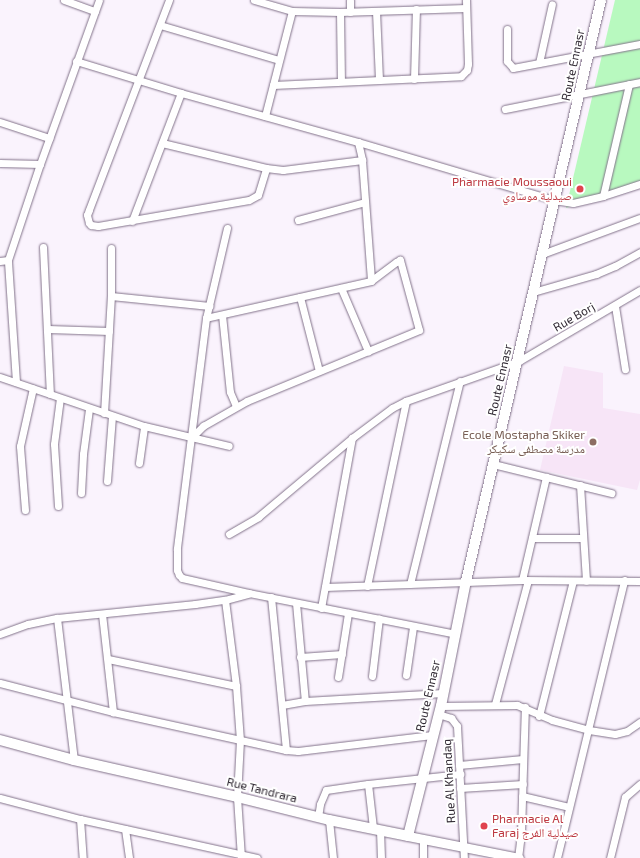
<!DOCTYPE html>
<html>
<head>
<meta charset="utf-8">
<style>
	body { margin:0 }
	#map { position:relative; width:640px; height:858px; overflow:hidden; background:#faf3fd; font-family:"Exo 2","Noto Naskh Arabic",sans-serif }
	div>[style] { position:absolute }
	[style*='--x'] { left:calc(var(--x)*1px); top:calc(var(--y)*1px); width:calc(var(--w)*1px); rotate:calc(var(--a)*1deg) }
	.education>* { inset:0; background:#f7e5f7 }
	.green>* { inset:0; background:#b8f9bf }
	.roads { filter:drop-shadow(0 0 1px #82728a) drop-shadow(0 0 1px #82728a) }
	.minor>* { height:7px; margin:-3.5px; padding:0 3.5px; transform-origin:3.5px; border-radius:3.5px; background:#fff }
	.tertiary>* { height:9px; margin:-4.5px; padding:0 4.5px; transform-origin:4.5px; border-radius:4.5px; background:#fff }
	.secondary>* { height:10px; margin:-5px; padding:0 5px; transform-origin:5px; border-radius:5px; background:#fff }
	.dots>* { width:11px; height:11px; translate:-50% -50%; box-sizing:border-box; border:2px solid #fff; border-radius:50% }
	span { translate:-50% -50%; white-space:nowrap; text-align:center; line-height:1.15; -webkit-text-stroke:4px #fff; paint-order:stroke }
	.street-label { font-size:12px; color:#302933 }
	.health-label { font-size:12px; color:#be3a42 }
	.right { translate:-100% -50%; text-align:right }
	.left { translate:0 -50%; text-align:left }
	.education-label { font-size:12px; color:#785e54 }
</style>
</head>
<body>
<div id="map">
	<div class="education">
		<i style="clip-path:polygon(564px 366px,603px 373px,603px 408px,640px 414px,640px 480px,637px 490px,540px 470px)"></i>
	</div>
	<div class="green">
		<i style="clip-path:polygon(615px 0,640px 0,640px 185px,566px 208px)"></i>
	</div>
	<div class="roads">
		<div class="minor">
			<i style="--x:64;--y:0;--w:33;--a:20"></i>
			<i style="--x:169;--y:0;--w:225;--a:110.9"></i>
			<i style="--x:89;--y:210;--w:5;--a:112"></i>
			<i style="--x:87;--y:215;--w:8;--a:76"></i>
			<i style="--x:89;--y:223;--w:3;--a:45"></i>
			<i style="--x:91;--y:225;--w:7;--a:8"></i>
			<i style="--x:98;--y:226;--w:153;--a:-9.8"></i>
			<i style="--x:249;--y:200;--w:10;--a:-29"></i>
			<i style="--x:258;--y:195;--w:28;--a:-73"></i>
			<i style="--x:254;--y:0;--w:40;--a:16"></i>
			<i style="--x:292;--y:11;--w:48;--a:1.2"></i>
			<i style="--x:340;--y:12;--w:126;--a:-1.8"></i>
			<i style="--x:350;--y:0;--w:12;--a:90"></i>
			<i style="--x:376;--y:11;--w:68;--a:87.5"></i>
			<i style="--x:340;--y:12;--w:69;--a:89.2"></i>
			<i style="--x:160;--y:25;--w:124;--a:16.4"></i>
			<i style="--x:507;--y:29;--w:32;--a:90"></i>
			<i style="--x:507;--y:61;--w:9;--a:49"></i>
			<i style="--x:513;--y:68;--w:129;--a:-10.7"></i>
			<i style="--x:76;--y:61;--w:110;--a:16.9"></i>
			<i style="--x:181;--y:93;--w:184;--a:15.5"></i>
			<i style="--x:358;--y:142;--w:204;--a:16.5"></i>
			<i style="--x:554;--y:200;--w:19;--a:9"></i>
			<i style="--x:573;--y:203;--w:31;--a:-13"></i>
			<i style="--x:603;--y:196;--w:115;--a:-76.9"></i>
			<i style="--x:539;--y:63;--w:60;--a:-77.6"></i>
			<i style="--x:414;--y:79;--w:70;--a:-88.4"></i>
			<i style="--x:273;--y:85;--w:188;--a:-2.7"></i>
			<i style="--x:461;--y:76;--w:8;--a:-45"></i>
			<i style="--x:467;--y:70;--w:6;--a:-81"></i>
			<i style="--x:468;--y:64;--w:64;--a:-91.8"></i>
			<i style="--x:505;--y:109;--w:138;--a:-11.3"></i>
			<i style="--x:265;--y:116;--w:108;--a:-75.6"></i>
			<i style="--x:0;--y:122;--w:52;--a:18.1"></i>
			<i style="--x:358;--y:142;--w:18;--a:77"></i>
			<i style="--x:362;--y:160;--w:121;--a:85.7"></i>
			<i style="--x:162;--y:143;--w:107;--a:13.5"></i>
			<i style="--x:266;--y:168;--w:17;--a:7"></i>
			<i style="--x:283;--y:170;--w:80;--a:-7.2"></i>
			<i style="--x:0;--y:163;--w:40;--a:1.4"></i>
			<i style="--x:603;--y:196;--w:39;--a:-18"></i>
			<i style="--x:298;--y:220;--w:69;--a:-15"></i>
			<i style="--x:132;--y:221;--w:137;--a:-69.1"></i>
			<i style="--x:227;--y:228;--w:92;--a:103.1"></i>
			<i style="--x:206;--y:318;--w:233;--a:97.2"></i>
			<i style="--x:177;--y:549;--w:21;--a:90"></i>
			<i style="--x:177;--y:570;--w:5;--a:68"></i>
			<i style="--x:179;--y:575;--w:4;--a:45"></i>
			<i style="--x:182;--y:578;--w:69;--a:12.6"></i>
			<i style="--x:249;--y:593;--w:211;--a:11.2"></i>
			<i style="--x:43;--y:247;--w:147;--a:87.3"></i>
			<i style="--x:542;--y:254;--w:104;--a:-20.2"></i>
			<i style="--x:0;--y:261;--w:8;--a:-7"></i>
			<i style="--x:341;--y:288;--w:69;--a:66.8"></i>
			<i style="--x:533;--y:292;--w:66;--a:-15.9"></i>
			<i style="--x:596;--y:274;--w:21;--a:-23"></i>
			<i style="--x:615;--y:266;--w:29;--a:-29"></i>
			<i style="--x:111;--y:296;--w:99;--a:5.8"></i>
			<i style="--x:300;--y:297;--w:76;--a:75.6"></i>
			<i style="--x:615;--y:306;--w:64;--a:81"></i>
			<i style="--x:222;--y:315;--w:77;--a:84.1"></i>
			<i style="--x:230;--y:392;--w:15;--a:67"></i>
			<i style="--x:48;--y:329;--w:61;--a:1.9"></i>
			<i style="--x:0;--y:377;--w:152;--a:18.8"></i>
			<i style="--x:144;--y:426;--w:87;--a:13.2"></i>
			<i style="--x:16;--y:382;--w:122;--a:-93.8"></i>
			<i style="--x:8;--y:260;--w:101;--a:-71.6"></i>
			<i style="--x:40;--y:164;--w:174;--a:-70.2"></i>
			<i style="--x:104;--y:413;--w:117;--a:-86.6"></i>
			<i style="--x:111;--y:296;--w:48;--a:-90"></i>
			<i style="--x:192;--y:437;--w:16;--a:-45"></i>
			<i style="--x:203;--y:426;--w:51;--a:-29.6"></i>
			<i style="--x:247;--y:401;--w:186;--a:-22.4"></i>
			<i style="--x:419;--y:330;--w:73;--a:-105.2"></i>
			<i style="--x:400;--y:260;--w:4;--a:153"></i>
			<i style="--x:396;--y:262;--w:31;--a:143"></i>
			<i style="--x:371;--y:281;--w:169;--a:167.4"></i>
			<i style="--x:139;--y:463;--w:37;--a:-82"></i>
			<i style="--x:493;--y:464;--w:122;--a:13.8"></i>
			<i style="--x:107;--y:481;--w:65;--a:-85.6"></i>
			<i style="--x:580;--y:485;--w:96;--a:86.4"></i>
			<i style="--x:81;--y:493;--w:39;--a:-87"></i>
			<i style="--x:83;--y:454;--w:45;--a:-82.4"></i>
			<i style="--x:58;--y:506;--w:62;--a:-93.7"></i>
			<i style="--x:54;--y:444;--w:46;--a:-82.6"></i>
			<i style="--x:25;--y:510;--w:64;--a:-94.5"></i>
			<i style="--x:20;--y:446;--w:59;--a:-77.4"></i>
			<i style="--x:229;--y:534;--w:34;--a:-30"></i>
			<i style="--x:258;--y:517;--w:123;--a:-40"></i>
			<i style="--x:532;--y:538;--w:51;--a:0"></i>
			<i style="--x:522;--y:580;--w:106;--a:-76.9"></i>
			<i style="--x:410;--y:584;--w:209;--a:-76.2"></i>
			<i style="--x:367;--y:586;--w:189;--a:-78.1"></i>
			<i style="--x:325;--y:587;--w:197;--a:-2"></i>
			<i style="--x:522;--y:580;--w:118;--a:0.5"></i>
			<i style="--x:271;--y:597;--w:154;--a:84.4"></i>
			<i style="--x:225;--y:600;--w:87;--a:82.7"></i>
			<i style="--x:236;--y:686;--w:54;--a:85.8"></i>
			<i style="--x:240;--y:740;--w:57;--a:93"></i>
			<i style="--x:237;--y:797;--w:61;--a:86.2"></i>
			<i style="--x:296;--y:603;--w:98;--a:84.8"></i>
			<i style="--x:321;--y:608;--w:173;--a:-79.7"></i>
			<i style="--x:352;--y:438;--w:50;--a:-36.9"></i>
			<i style="--x:392;--y:408;--w:16;--a:-27"></i>
			<i style="--x:406;--y:401;--w:120;--a:-19.5"></i>
			<i style="--x:519;--y:361;--w:140;--a:-30.4"></i>
			<i style="--x:102;--y:614;--w:99;--a:83.6"></i>
			<i style="--x:57;--y:618;--w:143;--a:83.2"></i>
			<i style="--x:0;--y:634;--w:30;--a:-20"></i>
			<i style="--x:28;--y:624;--w:30;--a:-12"></i>
			<i style="--x:57;--y:618;--w:139;--a:-5.8"></i>
			<i style="--x:195;--y:604;--w:30;--a:-8"></i>
			<i style="--x:225;--y:600;--w:24;--a:-15"></i>
			<i style="--x:300;--y:657;--w:42;--a:-4.1"></i>
			<i style="--x:108;--y:659;--w:131;--a:11.9"></i>
			<i style="--x:406;--y:675;--w:49;--a:-81.7"></i>
			<i style="--x:372;--y:676;--w:58;--a:-83.1"></i>
			<i style="--x:338;--y:677;--w:65;--a:-81.1"></i>
			<i style="--x:0;--y:683;--w:117;--a:14.4"></i>
			<i style="--x:113;--y:712;--w:177;--a:12.4"></i>
			<i style="--x:286;--y:750;--w:12;--a:5"></i>
			<i style="--x:298;--y:751;--w:135;--a:-6.8"></i>
			<i style="--x:495;--y:704;--w:128;--a:-75.1"></i>
			<i style="--x:282;--y:705;--w:23;--a:-10"></i>
			<i style="--x:305;--y:701;--w:138;--a:-3.3"></i>
			<i style="--x:441;--y:706;--w:76;--a:-0.8"></i>
			<i style="--x:517;--y:705;--w:38;--a:23"></i>
			<i style="--x:552;--y:720;--w:38;--a:15"></i>
			<i style="--x:589;--y:730;--w:26;--a:9"></i>
			<i style="--x:615;--y:734;--w:12;--a:-14"></i>
			<i style="--x:627;--y:731;--w:16;--a:-35"></i>
			<i style="--x:438;--y:714;--w:14;--a:17"></i>
			<i style="--x:451;--y:718;--w:10;--a:53"></i>
			<i style="--x:457;--y:726;--w:132;--a:87"></i>
			<i style="--x:539;--y:716;--w:139;--a:-75.9"></i>
			<i style="--x:459;--y:765;--w:64;--a:-5.4"></i>
			<i style="--x:368;--y:784;--w:44;--a:83.5"></i>
			<i style="--x:460;--y:788;--w:63;--a:-3.6"></i>
			<i style="--x:522;--y:796;--w:48;--a:13.2"></i>
			<i style="--x:0;--y:798;--w:83;--a:14.7"></i>
			<i style="--x:80;--y:819;--w:181;--a:12.4"></i>
			<i style="--x:318;--y:817;--w:13;--a:-81"></i>
			<i style="--x:320;--y:804;--w:15;--a:-67"></i>
			<i style="--x:326;--y:790;--w:42;--a:-8.1"></i>
			<i style="--x:368;--y:784;--w:93;--a:-6.2"></i>
			<i style="--x:80;--y:819;--w:39;--a:86"></i>
			<i style="--x:329;--y:820;--w:38;--a:84"></i>
			<i style="--x:125;--y:829;--w:29;--a:82"></i>
			<i style="--x:380;--y:830;--w:28;--a:88"></i>
			<i style="--x:423;--y:840;--w:18;--a:90"></i>
			<i style="--x:518;--y:858;--w:26;--a:-83"></i>
			<i style="--x:521;--y:832;--w:125;--a:-88.2"></i>
			<i style="--x:557;--y:858;--w:286;--a:-76.4"></i>
			<i style="--x:610;--y:858;--w:63;--a:-76.2"></i>
			<i style="--x:625;--y:797;--w:20;--a:-41"></i>
		</div>
		<div class="tertiary">
			<i style="--x:408;--y:836;--w:113;--a:11.2"></i>
		</div>
		<div class="secondary">
			<i style="--x:0;--y:740;--w:77;--a:15.1"></i>
			<i style="--x:74;--y:760;--w:167;--a:12.8"></i>
			<i style="--x:237;--y:797;--w:95;--a:14"></i>
			<i style="--x:329;--y:820;--w:81;--a:11.4"></i>
			<i style="--x:408;--y:836;--w:134;--a:-75.8"></i>
			<i style="--x:441;--y:706;--w:127;--a:-78.7"></i>
			<i style="--x:466;--y:581;--w:596;--a:-76.92"></i>
		</div>
	</div>
	<div class="dots">
		<i style="left:580px;top:189px;background:#e0444e"></i>
		<i style="left:593px;top:442px;background:#8d6e63"></i>
		<i style="left:484px;top:826px;background:#e0444e"></i>
	</div>
	<div class="street-label">
		<span style="left:573px;top:65px;rotate:-78deg">Route Ennasr</span>
		<span style="left:574px;top:317px;rotate:-30deg">Rue Borj</span>
		<span style="left:500px;top:380px;rotate:-77deg">Route Ennasr</span>
		<span style="left:428px;top:696px;rotate:-77deg">Route Ennasr</span>
		<span style="left:449px;top:781px;rotate:-93deg">Rue Al Khandaq</span>
		<span style="left:262px;top:790px;rotate:14deg">Rue Tandrara</span>
	</div>
	<div class="health-label">
		<span class="right" style="left:572px;top:189px">Pharmacie Moussaoui<br>صيدلية موساوي</span>
		<span class="left" style="left:492px;top:826px">Pharmacie Al<br>Faraj صيدلية الفرج</span>
	</div>
	<div class="education-label">
		<span class="right" style="left:585px;top:442px">Ecole Mostapha Skiker<br>مدرسة مصطفى سكيكر</span>
	</div>
</div>
</body>
</html>
